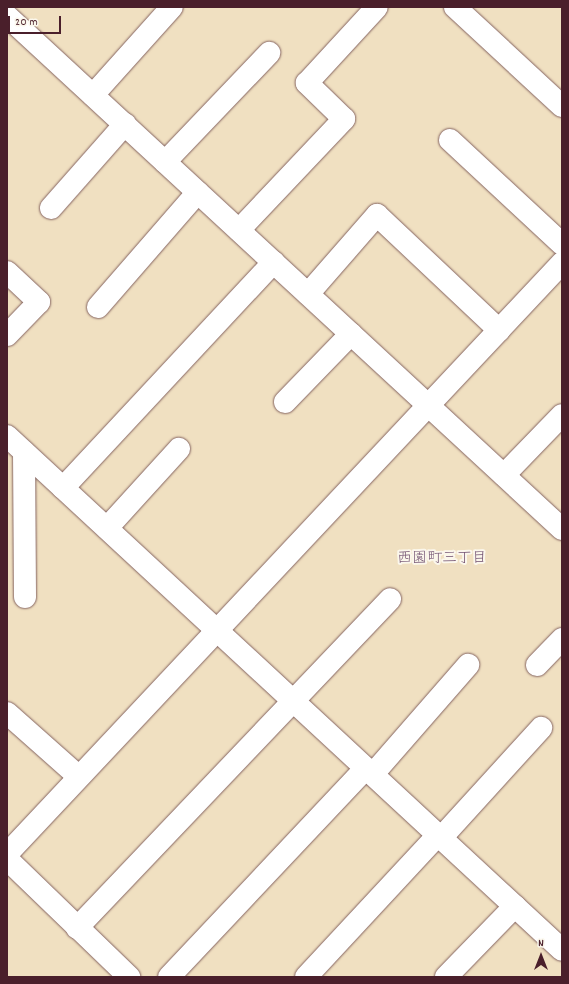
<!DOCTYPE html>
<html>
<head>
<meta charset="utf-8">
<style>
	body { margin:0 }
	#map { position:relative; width:569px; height:984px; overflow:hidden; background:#f0e0c1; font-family:Dekko,"Klee One",sans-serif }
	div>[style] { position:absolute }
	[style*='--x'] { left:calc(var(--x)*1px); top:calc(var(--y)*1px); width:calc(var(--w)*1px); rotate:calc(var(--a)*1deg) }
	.roads { filter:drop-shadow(0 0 1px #846360) drop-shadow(0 0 1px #846360) }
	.minor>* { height:22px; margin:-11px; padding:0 11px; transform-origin:11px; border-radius:11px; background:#fff }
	span { translate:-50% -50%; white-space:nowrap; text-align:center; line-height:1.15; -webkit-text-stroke:4px #fbf7ec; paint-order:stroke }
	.neighbourhood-label { font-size:15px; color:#745473 }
	.frame { position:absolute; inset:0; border:8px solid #4a1f2b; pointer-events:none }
	.north { position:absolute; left:521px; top:936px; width:40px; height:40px; -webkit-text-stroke:3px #fbf7ec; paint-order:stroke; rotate:0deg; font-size:11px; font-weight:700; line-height:16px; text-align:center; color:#4a1f2b }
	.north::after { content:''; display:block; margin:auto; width:14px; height:18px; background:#4a1f2b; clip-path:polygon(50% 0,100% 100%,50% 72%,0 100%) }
	.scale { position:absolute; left:8px; top:16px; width:53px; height:18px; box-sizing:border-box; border:2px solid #4a1f2b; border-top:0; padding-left:5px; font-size:12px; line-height:14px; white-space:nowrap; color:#4a1f2b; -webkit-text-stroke:3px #fbf7ec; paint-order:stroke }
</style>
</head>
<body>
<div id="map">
	<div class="roads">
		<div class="minor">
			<i style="--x:455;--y:7;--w:146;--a:42.8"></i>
			<i style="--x:7;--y:16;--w:756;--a:42.75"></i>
			<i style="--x:93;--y:95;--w:118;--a:-48.1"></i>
			<i style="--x:450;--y:140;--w:153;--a:42.9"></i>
			<i style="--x:165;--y:162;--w:151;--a:-46.3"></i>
			<i style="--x:51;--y:208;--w:112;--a:-48.6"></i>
			<i style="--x:239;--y:230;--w:153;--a:-46.6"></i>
			<i style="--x:344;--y:119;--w:52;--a:-135.8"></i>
			<i style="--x:307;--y:83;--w:103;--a:-47.4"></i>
			<i style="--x:7;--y:272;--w:44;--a:43.2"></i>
			<i style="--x:39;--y:302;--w:46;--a:134.1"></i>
			<i style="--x:308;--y:294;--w:105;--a:-48.9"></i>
			<i style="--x:377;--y:215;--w:168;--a:43.3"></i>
			<i style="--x:98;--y:307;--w:152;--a:-49"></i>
			<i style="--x:285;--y:402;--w:95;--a:-45.9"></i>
			<i style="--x:7;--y:436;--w:756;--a:42.8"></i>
			<i style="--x:24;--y:452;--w:145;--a:89.6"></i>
			<i style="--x:504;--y:475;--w:83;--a:-46"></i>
			<i style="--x:63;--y:488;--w:309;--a:-47"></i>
			<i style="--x:107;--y:528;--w:107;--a:-47.7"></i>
			<i style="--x:537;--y:665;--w:36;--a:-46"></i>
			<i style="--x:7;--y:713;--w:96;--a:41.6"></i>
			<i style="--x:373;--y:774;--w:145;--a:-48.9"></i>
			<i style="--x:441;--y:838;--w:149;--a:-47.7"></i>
			<i style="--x:7;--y:854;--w:811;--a:-46.8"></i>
			<i style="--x:7;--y:859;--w:170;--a:44"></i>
			<i style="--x:77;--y:928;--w:454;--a:-46.4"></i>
			<i style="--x:169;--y:977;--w:287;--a:-46.7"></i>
			<i style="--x:306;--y:977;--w:194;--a:-47.1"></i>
			<i style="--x:446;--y:977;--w:99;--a:-45.8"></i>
		</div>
	</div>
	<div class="neighbourhood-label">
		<span style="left:442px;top:560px">西園町三丁目</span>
	</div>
	<div class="frame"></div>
	<div class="north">N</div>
	<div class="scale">20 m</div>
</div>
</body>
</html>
